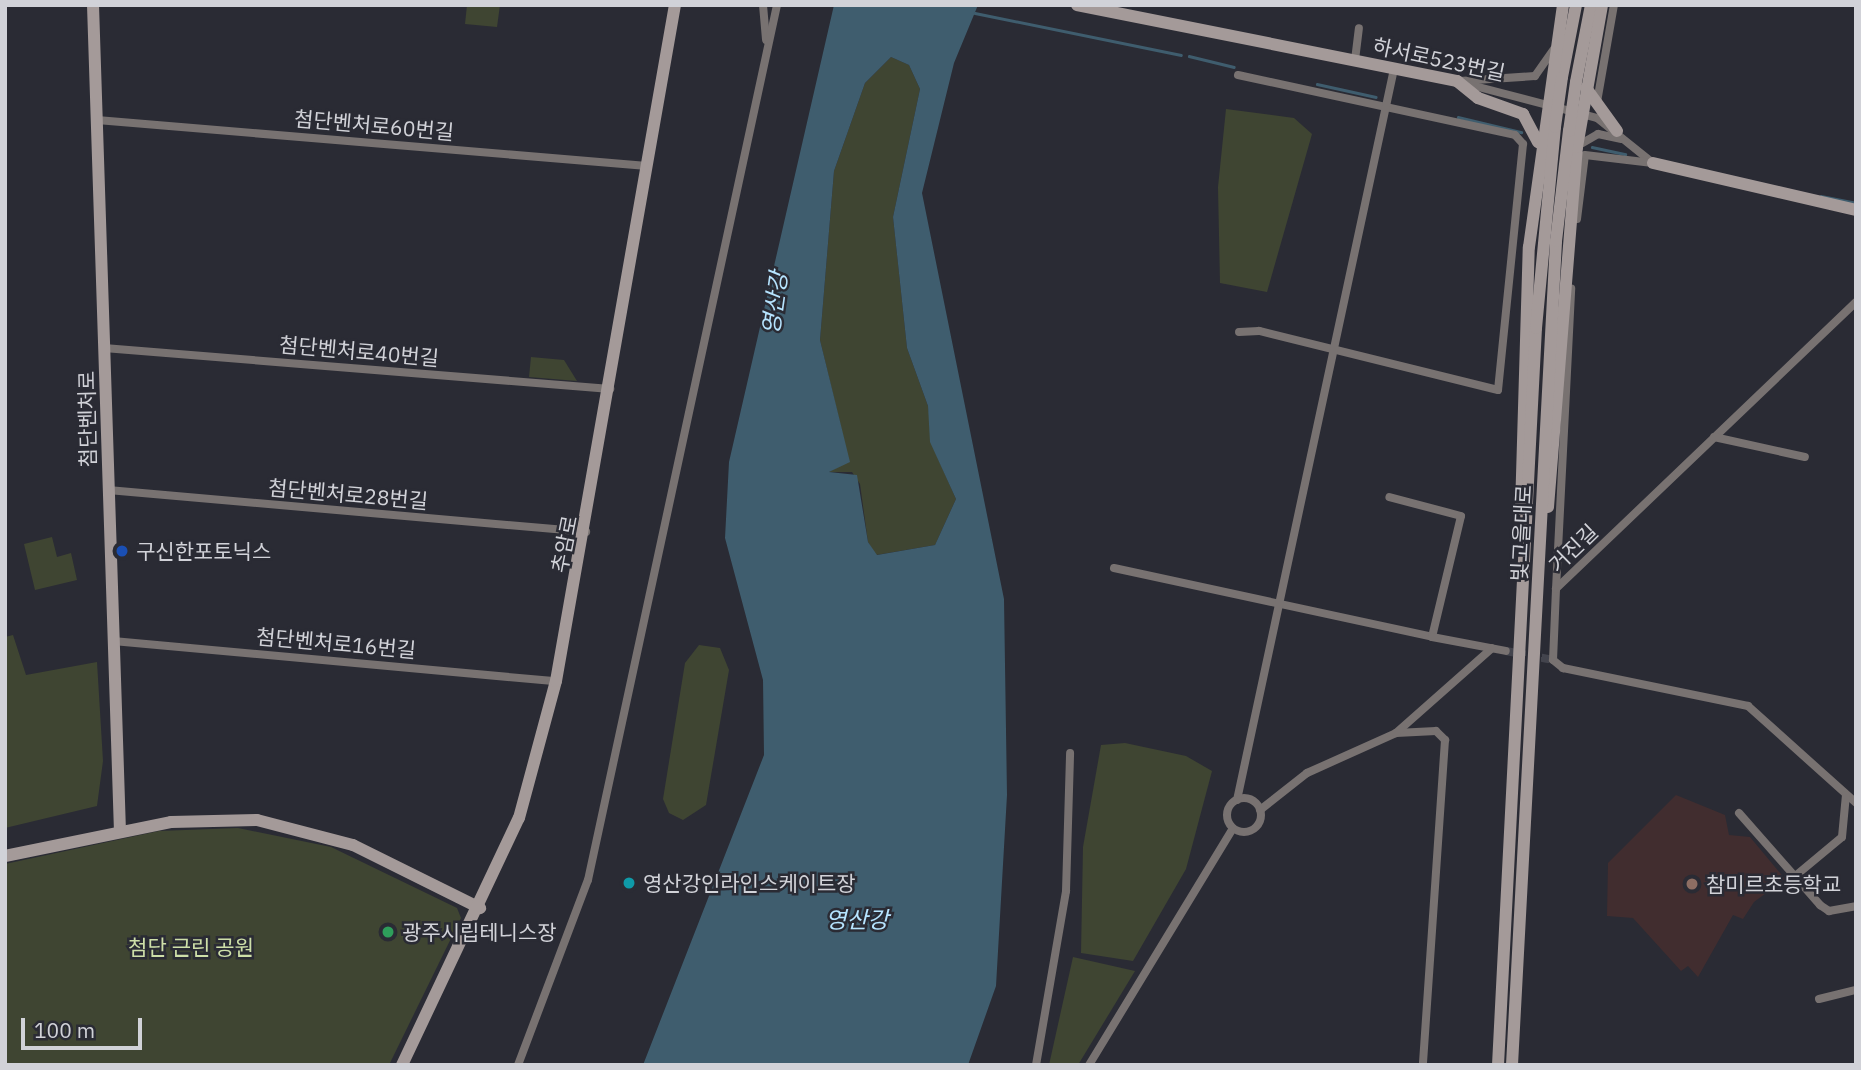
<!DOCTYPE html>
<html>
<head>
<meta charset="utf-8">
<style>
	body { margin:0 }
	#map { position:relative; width:1861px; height:1070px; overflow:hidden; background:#2a2b34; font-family:"IBM Plex Sans","Noto Sans KR",sans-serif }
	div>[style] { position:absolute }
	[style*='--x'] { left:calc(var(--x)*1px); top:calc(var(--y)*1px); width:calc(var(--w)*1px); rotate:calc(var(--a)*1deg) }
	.education>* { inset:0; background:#412d2f }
	.green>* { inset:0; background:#3f4532 }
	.water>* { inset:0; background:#3f5d6e }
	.stream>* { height:2.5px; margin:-1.25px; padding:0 1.25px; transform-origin:1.25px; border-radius:1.25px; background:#3f5d6e }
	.street-tunnel>* { height:8px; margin-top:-4px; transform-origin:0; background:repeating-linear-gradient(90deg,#43444d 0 8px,transparent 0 12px) }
	.street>* { height:8px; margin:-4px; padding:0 4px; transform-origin:4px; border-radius:4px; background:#787271 }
	.street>.ring { margin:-4px; padding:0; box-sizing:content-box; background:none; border:8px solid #787271; border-radius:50% }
	.secondary>* { height:12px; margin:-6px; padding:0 6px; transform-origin:6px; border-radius:6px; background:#a49a99 }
	.secondary-bridge>* { height:12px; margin:-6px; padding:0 6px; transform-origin:6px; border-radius:6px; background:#a49a99 }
	.dots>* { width:19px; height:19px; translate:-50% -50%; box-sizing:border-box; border:4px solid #2a2b34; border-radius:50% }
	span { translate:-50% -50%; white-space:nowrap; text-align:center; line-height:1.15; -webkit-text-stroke:5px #2a2b34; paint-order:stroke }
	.street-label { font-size:21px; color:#d1d2d8 }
	.poi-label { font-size:21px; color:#d1d2d8 }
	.left { translate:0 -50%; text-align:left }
	.park-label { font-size:21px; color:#cedfa8 }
	.water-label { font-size:23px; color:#b6e4ff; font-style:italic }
	.frame { position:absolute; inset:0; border:7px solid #d1d2d8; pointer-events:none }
	.scale { position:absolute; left:21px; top:1018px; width:121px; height:32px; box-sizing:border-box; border:4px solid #d1d2d8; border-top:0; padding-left:9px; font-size:21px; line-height:24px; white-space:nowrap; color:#d1d2d8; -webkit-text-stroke:5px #2a2b34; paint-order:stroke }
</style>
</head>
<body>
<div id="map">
	<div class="education">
		<i style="clip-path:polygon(1676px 795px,1725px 815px,1729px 835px,1750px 837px,1785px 879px,1754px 902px,1743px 919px,1733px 915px,1698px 977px,1688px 966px,1681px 971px,1633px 918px,1607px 916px,1608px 863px)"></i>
	</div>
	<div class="green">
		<i style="clip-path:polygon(467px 5px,500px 5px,497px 27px,465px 24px)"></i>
		<i style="clip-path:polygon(891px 57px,909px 65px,920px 89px,893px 217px,907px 348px,928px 406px,936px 454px,956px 499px,935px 545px,876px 555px,868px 542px,860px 484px,852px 472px,829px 472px,849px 461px,820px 340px,834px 171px,865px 83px)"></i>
		<i style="clip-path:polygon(1226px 109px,1294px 118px,1312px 134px,1267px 292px,1220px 283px,1218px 187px)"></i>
		<i style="clip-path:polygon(531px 357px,564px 360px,577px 381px,529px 377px)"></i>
		<i style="clip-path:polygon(52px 537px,57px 557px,71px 553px,77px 580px,35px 590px,24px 544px)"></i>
		<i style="clip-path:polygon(13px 635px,26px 675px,97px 662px,103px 761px,97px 806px,5px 828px,5px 637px)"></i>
		<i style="clip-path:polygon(699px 645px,720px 648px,729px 670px,706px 805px,683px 820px,669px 813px,663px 799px,685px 663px)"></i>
		<i style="clip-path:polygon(1125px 743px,1186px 756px,1212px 771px,1186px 869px,1133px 961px,1081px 953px,1083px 847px,1101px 745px)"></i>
		<i style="clip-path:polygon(238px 828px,331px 847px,457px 908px,461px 918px,389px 1065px,5px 1065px,5px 864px,159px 831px)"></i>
		<i style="clip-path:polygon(1073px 957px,1135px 971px,1078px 1065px,1049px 1065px)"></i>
	</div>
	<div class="water">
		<i style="clip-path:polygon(evenodd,834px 5px,978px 5px,954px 63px,922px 193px,1004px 599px,1007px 795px,996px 986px,968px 1065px,643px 1065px,764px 755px,763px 680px,725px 538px,729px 462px,834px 5px,891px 57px,909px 65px,920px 89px,893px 217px,907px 348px,928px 406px,930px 442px,956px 499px,935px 545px,877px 555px,868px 542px,857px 475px,829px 472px,850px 462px,820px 340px,834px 171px,865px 83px,891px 57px)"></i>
	</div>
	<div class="stream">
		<i style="--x:975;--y:13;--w:210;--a:11.5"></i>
		<i style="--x:1189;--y:56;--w:46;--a:13.7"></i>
		<i style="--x:1317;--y:84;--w:60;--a:12.4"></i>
		<i style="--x:1458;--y:117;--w:65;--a:13.4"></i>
		<i style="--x:1592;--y:147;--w:34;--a:12"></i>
		<i style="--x:1821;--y:196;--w:36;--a:11"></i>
	</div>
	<div class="street-tunnel">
		<i style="--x:1506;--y:651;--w:48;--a:10.8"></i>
	</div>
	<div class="street">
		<i style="--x:763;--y:5;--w:35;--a:85"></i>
		<i style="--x:1355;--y:60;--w:32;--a:-83"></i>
		<i style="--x:1238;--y:75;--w:283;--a:12.2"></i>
		<i style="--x:1515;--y:135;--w:12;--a:48"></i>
		<i style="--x:1523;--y:144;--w:247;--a:95.8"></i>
		<i style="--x:1498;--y:390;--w:246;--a:-166.1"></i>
		<i style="--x:1259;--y:331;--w:20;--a:177"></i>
		<i style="--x:1460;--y:81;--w:75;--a:-3.8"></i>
		<i style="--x:1535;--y:76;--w:33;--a:-55"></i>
		<i style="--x:1463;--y:83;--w:138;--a:14.6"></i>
		<i style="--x:1597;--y:118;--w:72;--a:38.8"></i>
		<i style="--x:1597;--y:102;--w:98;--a:-80.1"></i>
		<i style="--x:97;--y:120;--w:552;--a:4.78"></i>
		<i style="--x:1579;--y:145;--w:22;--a:-30"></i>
		<i style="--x:1598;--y:134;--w:24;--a:12"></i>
		<i style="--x:1577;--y:219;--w:64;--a:-82.9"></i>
		<i style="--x:1585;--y:155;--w:68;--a:6.7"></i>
		<i style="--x:1856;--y:302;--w:415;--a:136.3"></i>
		<i style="--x:1556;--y:589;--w:71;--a:92.4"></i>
		<i style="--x:1553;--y:660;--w:13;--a:39"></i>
		<i style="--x:1563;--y:668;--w:189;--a:11.6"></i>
		<i style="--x:1748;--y:706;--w:145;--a:41.9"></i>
		<i style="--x:104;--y:348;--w:508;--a:4.63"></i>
		<i style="--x:1714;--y:437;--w:93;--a:12.4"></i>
		<i style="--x:108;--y:490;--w:480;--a:5"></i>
		<i style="--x:1114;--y:568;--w:325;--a:12.2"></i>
		<i style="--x:1432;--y:637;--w:124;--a:-76.5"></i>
		<i style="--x:1461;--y:516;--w:74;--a:-165.2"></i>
		<i style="--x:1556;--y:589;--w:301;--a:-87.1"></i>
		<i style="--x:1432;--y:637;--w:75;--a:10.7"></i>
		<i style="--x:113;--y:641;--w:445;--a:5.2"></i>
		<i style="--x:1396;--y:733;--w:40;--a:-2.9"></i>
		<i style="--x:1436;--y:731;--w:13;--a:45"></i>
		<i style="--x:1445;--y:740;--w:326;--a:93.9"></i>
		<i class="ring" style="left:1227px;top:798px;width:26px;height:26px"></i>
		<i style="--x:1237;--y:800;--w:748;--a:-77.88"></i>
		<i style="--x:1260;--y:810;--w:60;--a:-38.2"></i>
		<i style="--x:1307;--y:773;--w:98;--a:-24.2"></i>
		<i style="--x:1396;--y:733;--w:128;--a:-41.5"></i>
		<i style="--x:1739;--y:813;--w:123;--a:48.6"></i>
		<i style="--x:1820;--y:905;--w:11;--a:34"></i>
		<i style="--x:1829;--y:911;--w:27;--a:-10"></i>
		<i style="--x:1794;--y:877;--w:62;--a:-39.8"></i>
		<i style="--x:1842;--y:837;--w:42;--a:-84.6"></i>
		<i style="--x:1819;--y:999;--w:38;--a:-14"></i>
		<i style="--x:518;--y:1065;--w:198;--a:-69.3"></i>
		<i style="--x:588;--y:880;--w:895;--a:-77.81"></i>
		<i style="--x:1036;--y:1065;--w:177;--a:-80.2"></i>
		<i style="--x:1066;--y:891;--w:138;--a:-88.3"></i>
		<i style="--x:1089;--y:1065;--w:277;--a:-58.7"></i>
	</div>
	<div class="secondary">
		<i style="--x:93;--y:5;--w:826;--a:88.13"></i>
		<i style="--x:1077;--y:5;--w:388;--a:11.3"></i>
		<i style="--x:1457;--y:81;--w:27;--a:39"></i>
		<i style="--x:1478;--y:98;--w:48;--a:19.6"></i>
		<i style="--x:1523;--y:114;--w:32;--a:62"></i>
		<i style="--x:1562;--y:77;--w:73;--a:-79"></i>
		<i style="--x:1576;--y:82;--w:78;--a:-79"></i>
		<i style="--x:1586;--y:88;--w:53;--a:54.2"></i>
		<i style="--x:1653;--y:163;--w:208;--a:13"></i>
		<i style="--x:1548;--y:507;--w:361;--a:-85.4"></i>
		<i style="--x:1577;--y:147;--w:144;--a:-80"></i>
		<i style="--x:1521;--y:509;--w:262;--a:-88.3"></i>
		<i style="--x:1529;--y:247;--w:244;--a:-82"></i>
		<i style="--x:5;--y:856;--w:169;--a:-11.6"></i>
		<i style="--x:171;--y:822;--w:86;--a:-1.3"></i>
		<i style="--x:257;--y:820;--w:99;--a:14.6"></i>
		<i style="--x:353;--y:845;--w:142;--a:26.4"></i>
		<i style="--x:402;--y:1065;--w:273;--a:-64.7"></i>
		<i style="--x:519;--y:818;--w:142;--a:-74.9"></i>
		<i style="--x:556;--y:681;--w:686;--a:-80.02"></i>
		<i style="--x:1498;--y:1065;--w:738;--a:-87.05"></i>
		<i style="--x:1536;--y:328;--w:202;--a:-84.6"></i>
		<i style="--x:1512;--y:1065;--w:825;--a:-86.94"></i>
		<i style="--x:1556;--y:241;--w:111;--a:-83.3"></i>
	</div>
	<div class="secondary-bridge">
		<i style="--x:1555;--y:127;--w:50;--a:-82"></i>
		<i style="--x:1569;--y:131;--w:49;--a:-81.9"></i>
	</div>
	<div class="dots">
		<i style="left:122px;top:551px;background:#1a4fb4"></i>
		<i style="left:629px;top:883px;background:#0f9aa8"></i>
		<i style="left:1692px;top:884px;background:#8d6e63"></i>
		<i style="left:388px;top:932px;background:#2e9e5b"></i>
	</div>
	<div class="street-label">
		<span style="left:1439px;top:59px;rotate:12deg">하서로523번길</span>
		<span style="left:374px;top:125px;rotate:5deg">첨단벤처로60번길</span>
		<span style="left:359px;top:351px;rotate:5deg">첨단벤처로40번길</span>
		<span style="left:87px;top:419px;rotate:-91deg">첨단벤처로</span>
		<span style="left:348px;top:494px;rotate:5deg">첨단벤처로28번길</span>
		<span style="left:1521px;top:533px;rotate:-87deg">빛고을대로</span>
		<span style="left:564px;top:544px;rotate:-79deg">추암로</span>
		<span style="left:1573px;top:548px;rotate:-44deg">거진길</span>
		<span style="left:336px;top:643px;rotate:5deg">첨단벤처로16번길</span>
	</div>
	<div class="poi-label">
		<span class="left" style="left:136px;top:551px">구신한포토닉스</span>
		<span class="left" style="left:643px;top:883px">영산강인라인스케이트장</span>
		<span class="left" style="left:1706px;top:884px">참미르초등학교</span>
		<span class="left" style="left:402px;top:932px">광주시립테니스장</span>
	</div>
	<div class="park-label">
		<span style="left:191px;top:947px">첨단 근린 공원</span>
	</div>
	<div class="water-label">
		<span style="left:774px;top:303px;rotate:-82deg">영산강</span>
		<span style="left:857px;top:919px">영산강</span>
	</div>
	<div class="frame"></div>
	<div class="scale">100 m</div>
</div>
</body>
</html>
